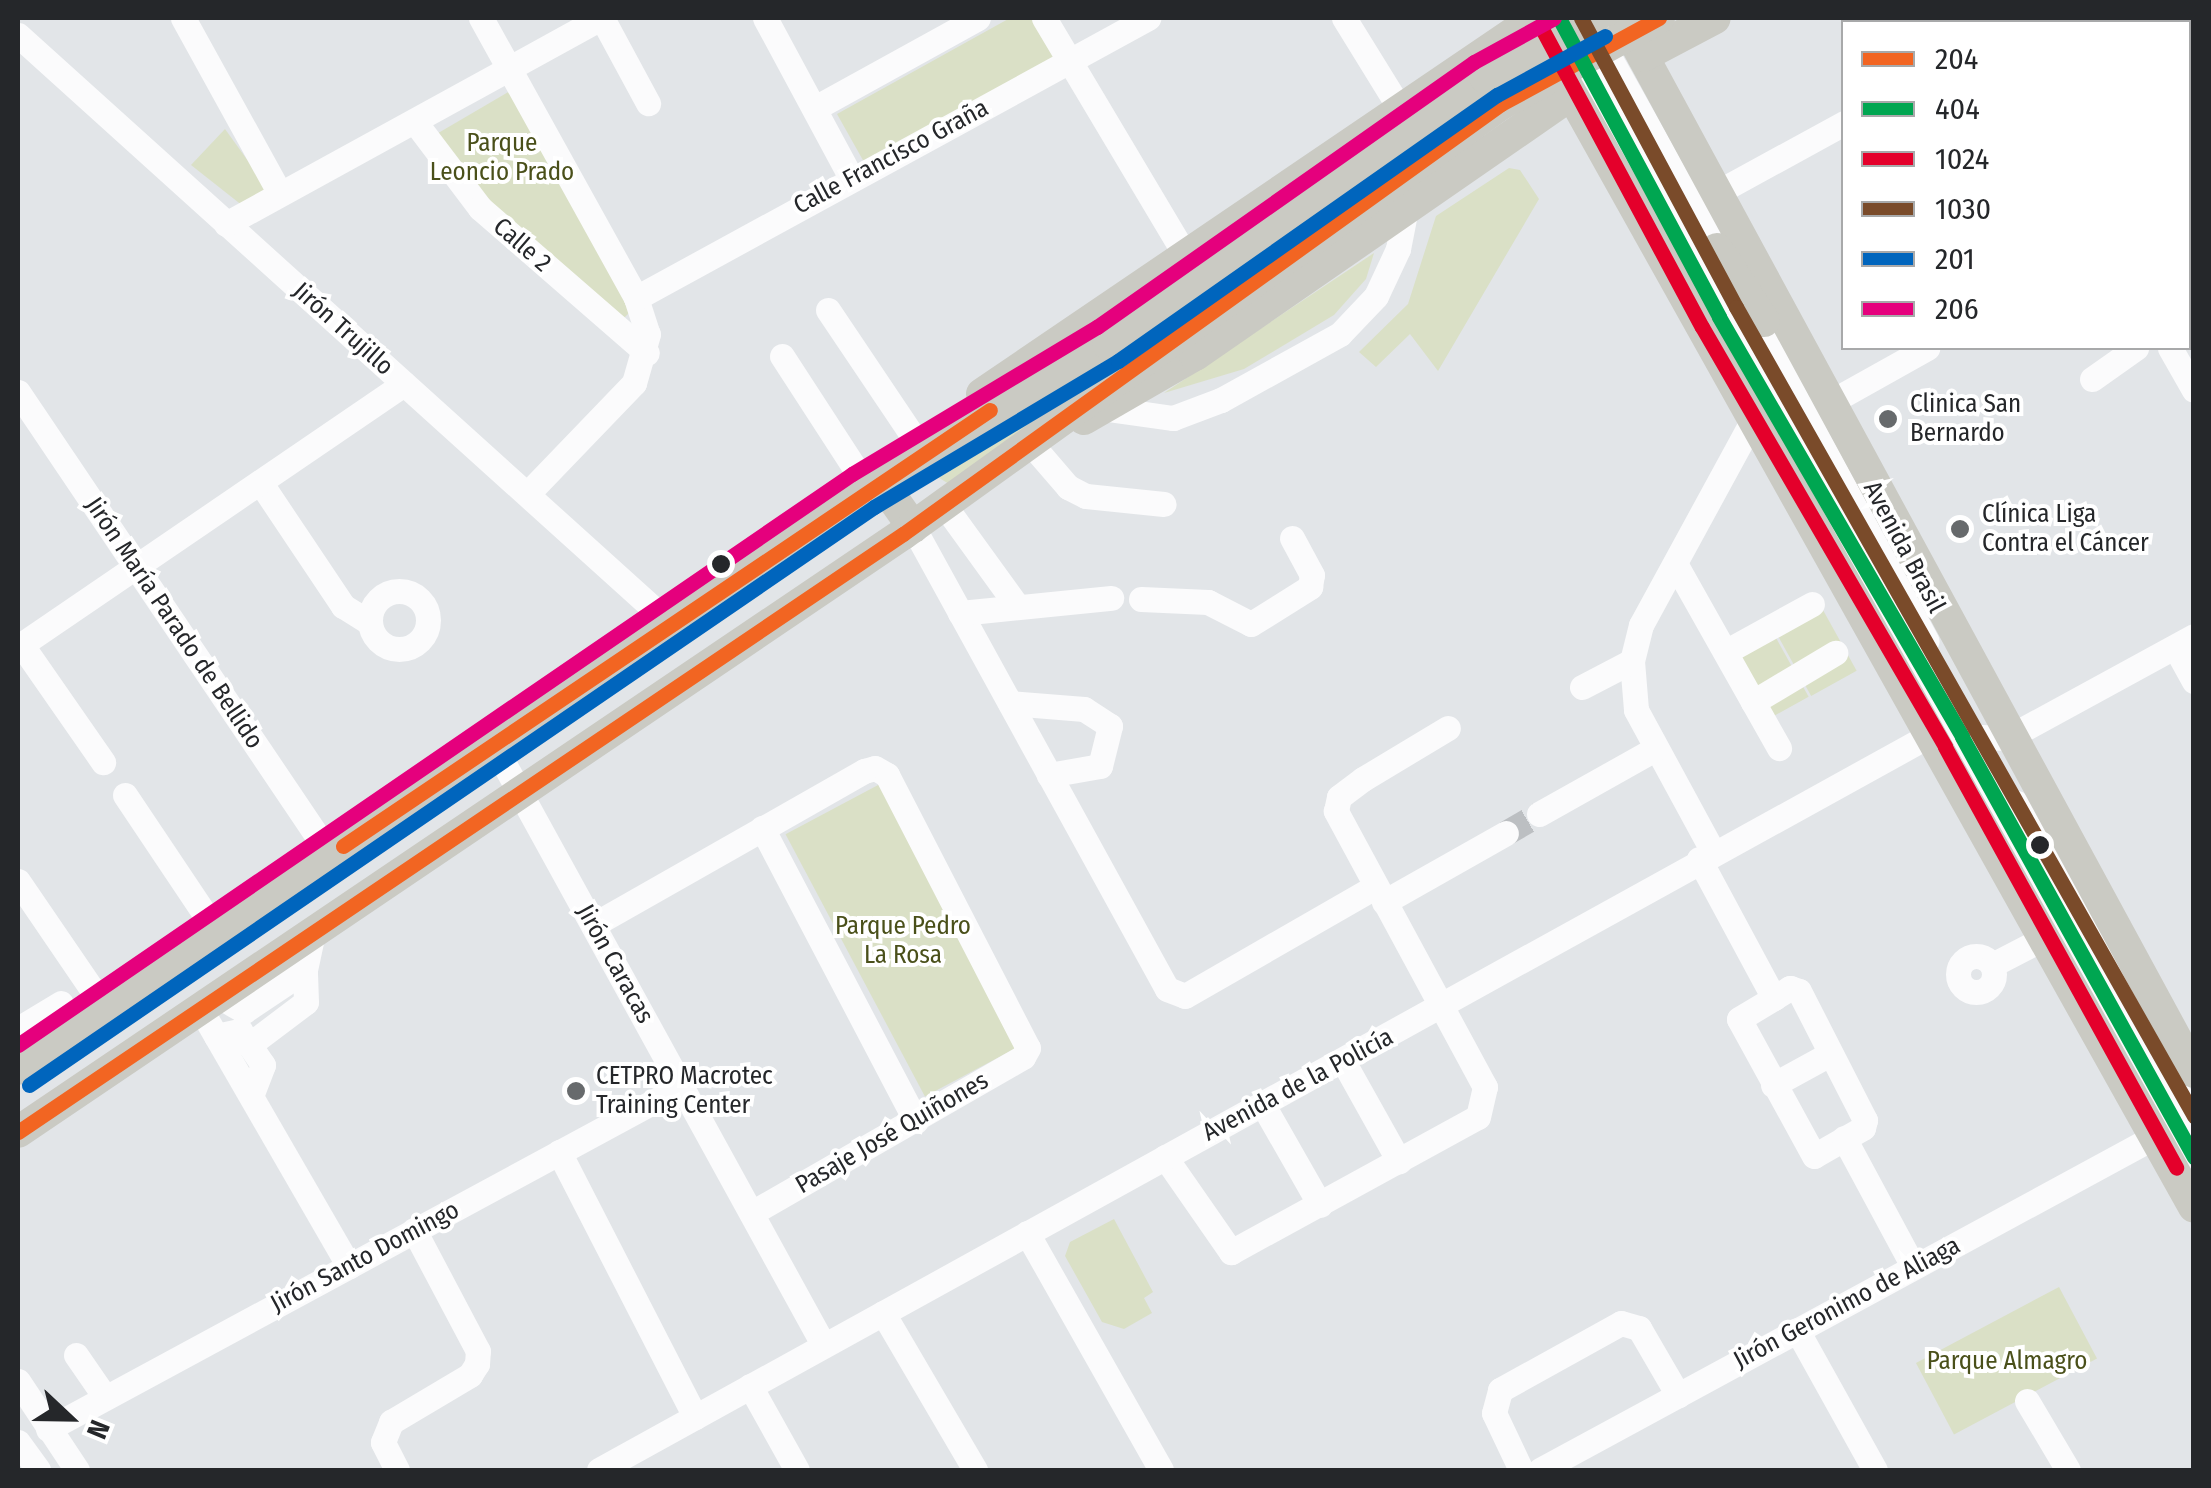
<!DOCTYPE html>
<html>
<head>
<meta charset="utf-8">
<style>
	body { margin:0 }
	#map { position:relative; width:2211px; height:1488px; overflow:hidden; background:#e2e5e8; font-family:"Fira Sans Condensed",sans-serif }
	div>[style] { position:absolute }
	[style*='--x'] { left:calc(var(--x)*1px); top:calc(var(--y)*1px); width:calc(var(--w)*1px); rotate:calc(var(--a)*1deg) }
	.green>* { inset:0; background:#dae0c6; transform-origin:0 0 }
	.minor-tunnel>* { height:25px; margin-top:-12.5px; transform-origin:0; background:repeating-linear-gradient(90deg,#bcbfc2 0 25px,transparent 0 37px) }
	.minor>* { height:25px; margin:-12.5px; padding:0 12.5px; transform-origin:12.5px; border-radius:12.5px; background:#fbfbfc }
	.minor>.ring { margin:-12.5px; padding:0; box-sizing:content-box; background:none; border:25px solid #fbfbfc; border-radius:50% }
	.major>* { height:32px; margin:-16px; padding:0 16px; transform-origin:16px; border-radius:16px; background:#cacac3 }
	.bus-1>* { height:15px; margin:-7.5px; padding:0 7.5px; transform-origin:7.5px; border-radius:7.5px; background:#f26522 }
	.bus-2>* { height:15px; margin:-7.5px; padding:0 7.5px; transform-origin:7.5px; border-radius:7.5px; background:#00a651 }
	.bus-3>* { height:15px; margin:-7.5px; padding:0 7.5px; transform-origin:7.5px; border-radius:7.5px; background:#e4002b }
	.bus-4>* { height:15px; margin:-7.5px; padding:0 7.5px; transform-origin:7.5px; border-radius:7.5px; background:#7a4b2a }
	.bus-5>* { height:15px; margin:-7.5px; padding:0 7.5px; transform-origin:7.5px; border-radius:7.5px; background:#0065bd }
	.bus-6>* { height:15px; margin:-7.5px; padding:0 7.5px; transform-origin:7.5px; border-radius:7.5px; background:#e5007d }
	.dots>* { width:28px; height:28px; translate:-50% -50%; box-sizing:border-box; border:5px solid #fff; border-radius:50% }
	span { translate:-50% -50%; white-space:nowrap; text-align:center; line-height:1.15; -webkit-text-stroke:8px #fff; paint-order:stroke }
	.park-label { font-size:25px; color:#4a501a }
	.street-label { font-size:25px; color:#25272a }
	.poi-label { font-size:25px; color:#25272a }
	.left { translate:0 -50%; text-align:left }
	.frame { position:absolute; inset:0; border:20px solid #25272a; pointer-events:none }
	.legend { position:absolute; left:1841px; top:20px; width:350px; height:330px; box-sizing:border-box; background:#fff; border:2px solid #a8a9aa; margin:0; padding:12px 18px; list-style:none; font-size:30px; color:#25272a }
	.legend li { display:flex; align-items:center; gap:20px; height:50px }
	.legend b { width:50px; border:2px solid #a8a9aa }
	.north { position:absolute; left:20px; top:1368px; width:100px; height:100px; -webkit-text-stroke:8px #fff; paint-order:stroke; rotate:112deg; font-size:28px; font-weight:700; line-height:40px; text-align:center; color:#25272a }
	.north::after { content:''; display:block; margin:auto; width:35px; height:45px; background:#25272a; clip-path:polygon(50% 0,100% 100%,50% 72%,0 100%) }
</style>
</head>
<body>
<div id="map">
	<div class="green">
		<i style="clip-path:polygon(1010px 18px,1031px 18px,1054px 58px,864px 162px,837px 114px)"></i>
		<i style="clip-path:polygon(517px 87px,633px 309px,622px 320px,567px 284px,428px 139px)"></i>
		<i style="clip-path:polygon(225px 129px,269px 190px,248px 210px,191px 165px)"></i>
		<i style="clip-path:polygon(1509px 168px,1520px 170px,1539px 199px,1438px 371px,1410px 334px,1376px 367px,1359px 352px,1408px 304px,1436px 216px)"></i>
		<i style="clip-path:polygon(1374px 253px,1366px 279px,1334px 315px,1244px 369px,1164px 393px)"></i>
		<i style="clip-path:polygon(1091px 365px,1028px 425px,949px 484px,936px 476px,935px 470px,1019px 404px)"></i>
		<i style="left:1813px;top:592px;width:90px;height:52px;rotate:61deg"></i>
		<i style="left:1765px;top:618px;width:90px;height:51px;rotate:61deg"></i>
		<i style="left:880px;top:784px;width:297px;height:107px;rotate:62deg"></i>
		<i style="clip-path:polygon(1114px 1219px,1153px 1292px,1144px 1298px,1152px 1313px,1124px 1329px,1102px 1322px,1065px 1256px,1070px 1242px)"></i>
		<i style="left:2059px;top:1287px;width:81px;height:162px;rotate:62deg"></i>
	</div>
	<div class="minor-tunnel">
		<i style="--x:1506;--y:833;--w:38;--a:-30"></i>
	</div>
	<div class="minor">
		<i style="--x:183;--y:18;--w:199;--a:61.1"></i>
		<i style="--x:481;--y:18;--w:320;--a:61"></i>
		<i style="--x:636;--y:298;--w:38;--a:72"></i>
		<i style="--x:648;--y:334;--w:51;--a:105.9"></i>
		<i style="--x:634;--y:383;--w:154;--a:133.9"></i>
		<i style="--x:602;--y:18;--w:97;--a:61.6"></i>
		<i style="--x:765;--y:18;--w:182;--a:61.7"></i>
		<i style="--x:1044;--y:18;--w:274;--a:59.2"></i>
		<i style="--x:1344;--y:18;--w:105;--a:58.3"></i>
		<i style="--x:1559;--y:18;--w:339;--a:61.8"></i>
		<i style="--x:1719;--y:317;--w:485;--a:59.9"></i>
		<i style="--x:1962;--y:737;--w:481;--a:61.1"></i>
		<i style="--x:1987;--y:18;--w:5;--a:53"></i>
		<i style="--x:2147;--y:22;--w:4;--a:-76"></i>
		<i style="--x:18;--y:35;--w:876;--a:42.08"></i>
		<i style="--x:1597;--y:35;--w:260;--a:60.8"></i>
		<i style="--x:2188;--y:103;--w:11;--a:56"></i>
		<i style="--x:815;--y:108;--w:186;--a:-28.9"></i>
		<i style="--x:415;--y:122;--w:108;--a:52.9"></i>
		<i style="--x:480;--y:208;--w:221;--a:41"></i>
		<i style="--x:1718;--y:192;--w:144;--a:-28.7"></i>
		<i style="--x:2188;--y:201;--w:6;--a:-18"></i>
		<i style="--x:226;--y:224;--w:428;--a:-28.8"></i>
		<i style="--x:636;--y:298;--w:584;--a:-28.67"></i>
		<i style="--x:1747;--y:306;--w:380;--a:61.8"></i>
		<i style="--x:828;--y:310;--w:158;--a:56.1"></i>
		<i style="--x:2170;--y:348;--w:48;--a:60.3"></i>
		<i style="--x:782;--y:356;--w:156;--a:57"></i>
		<i style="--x:2092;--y:379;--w:54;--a:-35.2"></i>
		<i style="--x:18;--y:392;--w:558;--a:56.03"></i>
		<i style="--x:1827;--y:404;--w:115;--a:-29.2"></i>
		<i style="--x:1109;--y:409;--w:65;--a:8"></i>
		<i style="--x:1173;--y:418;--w:51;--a:-20.6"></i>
		<i style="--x:1221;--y:400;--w:136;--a:-29"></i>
		<i style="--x:1340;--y:334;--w:52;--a:-46.5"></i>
		<i style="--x:1376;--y:296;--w:52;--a:-64.9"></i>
		<i style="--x:1398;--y:249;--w:42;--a:-79"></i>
		<i style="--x:1031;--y:444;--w:57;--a:49.3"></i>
		<i style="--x:1068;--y:487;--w:20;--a:27"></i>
		<i style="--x:1086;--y:496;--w:78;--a:5.9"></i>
		<i style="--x:262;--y:485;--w:146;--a:56.2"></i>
		<i style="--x:343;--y:606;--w:32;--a:32"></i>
		<i style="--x:944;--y:505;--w:121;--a:54.1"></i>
		<i style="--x:913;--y:527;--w:527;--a:61.2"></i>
		<i style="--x:1167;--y:989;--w:19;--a:21"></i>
		<i style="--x:1185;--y:996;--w:220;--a:-29.9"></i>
		<i style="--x:1677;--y:567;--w:208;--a:60.6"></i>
		<i class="ring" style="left:370px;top:591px;width:33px;height:33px"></i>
		<i style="--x:1141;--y:599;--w:67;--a:2.6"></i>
		<i style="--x:1208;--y:602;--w:48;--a:27.1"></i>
		<i style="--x:1251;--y:624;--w:70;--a:-32.1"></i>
		<i style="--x:1310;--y:587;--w:12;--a:-81"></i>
		<i style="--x:1312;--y:575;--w:42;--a:-118.4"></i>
		<i style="--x:960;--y:613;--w:152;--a:-5.7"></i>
		<i style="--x:21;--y:644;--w:144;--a:55.2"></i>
		<i style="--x:18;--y:647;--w:467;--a:-34.3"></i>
		<i style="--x:2175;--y:647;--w:39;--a:61"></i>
		<i style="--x:1727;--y:651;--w:97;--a:-28.9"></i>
		<i style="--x:1632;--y:661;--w:49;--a:85.3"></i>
		<i style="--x:1636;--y:710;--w:162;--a:61.5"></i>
		<i style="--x:1582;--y:687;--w:56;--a:-27.5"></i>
		<i style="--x:1632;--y:661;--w:37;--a:-76"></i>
		<i style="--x:1641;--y:625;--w:234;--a:-61.4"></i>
		<i style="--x:1753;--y:702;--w:96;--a:-30.9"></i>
		<i style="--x:1010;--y:703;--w:74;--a:4.6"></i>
		<i style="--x:1084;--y:709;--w:31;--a:33"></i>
		<i style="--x:1110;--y:726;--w:41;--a:104"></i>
		<i style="--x:1100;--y:766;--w:52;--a:170"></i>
		<i style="--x:492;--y:742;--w:687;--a:61.2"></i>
		<i style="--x:125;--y:795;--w:164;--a:56.2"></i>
		<i style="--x:2017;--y:803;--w:364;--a:60.9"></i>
		<i style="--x:1539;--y:814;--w:131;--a:-29.3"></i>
		<i style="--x:762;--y:828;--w:331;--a:62.3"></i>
		<i style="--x:1699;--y:859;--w:158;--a:61.7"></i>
		<i style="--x:1774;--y:998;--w:19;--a:-32"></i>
		<i style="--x:1790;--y:988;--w:9;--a:18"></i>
		<i style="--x:1799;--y:991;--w:145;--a:62.9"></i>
		<i style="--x:1865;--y:1120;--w:8;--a:104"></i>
		<i style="--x:1863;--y:1128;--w:56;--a:150.3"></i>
		<i style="--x:1814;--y:1156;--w:156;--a:-118.7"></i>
		<i style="--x:1739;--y:1019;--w:41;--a:-31"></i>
		<i style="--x:18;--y:881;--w:156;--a:55.7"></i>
		<i style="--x:1384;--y:902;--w:140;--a:-29.5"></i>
		<i style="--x:593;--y:925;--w:312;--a:-29.6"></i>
		<i style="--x:864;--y:771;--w:11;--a:-15"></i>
		<i style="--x:875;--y:768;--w:14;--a:30"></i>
		<i style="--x:887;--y:775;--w:307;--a:62.7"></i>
		<i style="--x:1028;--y:1048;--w:10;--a:119"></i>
		<i style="--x:1023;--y:1057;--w:313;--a:150.1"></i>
		<i class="ring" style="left:1958px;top:956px;width:11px;height:11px"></i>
		<i style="--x:1992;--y:965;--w:59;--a:-27.4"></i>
		<i style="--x:220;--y:997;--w:28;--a:30"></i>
		<i style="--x:244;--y:1011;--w:73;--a:-33.9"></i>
		<i style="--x:305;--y:970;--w:38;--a:-78"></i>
		<i style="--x:201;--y:1010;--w:296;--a:60"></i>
		<i style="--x:18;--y:1029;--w:50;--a:-31.2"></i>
		<i style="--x:216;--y:1036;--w:25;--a:-12"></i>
		<i style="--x:240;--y:1031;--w:41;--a:55.9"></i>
		<i style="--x:263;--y:1065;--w:33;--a:111"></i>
		<i style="--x:249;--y:1045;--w:71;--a:-37"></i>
		<i style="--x:306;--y:1002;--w:32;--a:-92"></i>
		<i style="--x:1343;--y:1061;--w:115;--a:60.8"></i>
		<i style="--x:1773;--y:1085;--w:63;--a:-28.6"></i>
		<i style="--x:1263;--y:1105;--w:115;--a:60.3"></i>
		<i style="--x:1844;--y:1138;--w:145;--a:61.7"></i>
		<i style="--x:559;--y:1152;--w:298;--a:62.8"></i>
		<i style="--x:1165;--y:1157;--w:116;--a:55.2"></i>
		<i style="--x:1231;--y:1252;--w:281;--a:-28.7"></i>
		<i style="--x:1478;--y:1117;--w:31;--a:-77"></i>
		<i style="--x:1485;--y:1087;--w:314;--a:-118.4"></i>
		<i style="--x:1336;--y:811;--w:14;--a:-78"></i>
		<i style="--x:1339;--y:797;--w:30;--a:-37"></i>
		<i style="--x:1363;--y:779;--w:99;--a:-31"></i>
		<i style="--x:1027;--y:1233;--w:272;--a:60.5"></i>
		<i style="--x:883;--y:1313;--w:182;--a:59.6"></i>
		<i style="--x:1797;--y:1330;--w:160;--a:60.9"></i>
		<i style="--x:76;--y:1355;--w:51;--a:55.4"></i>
		<i style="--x:18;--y:1381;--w:107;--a:56.5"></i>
		<i style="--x:750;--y:1386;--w:96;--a:60.8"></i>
		<i style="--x:2027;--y:1401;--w:80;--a:59.3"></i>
		<i style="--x:48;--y:1429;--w:721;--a:-28.41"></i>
		<i style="--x:18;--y:1442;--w:34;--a:54"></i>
		<i style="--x:397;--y:1470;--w:31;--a:-117"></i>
		<i style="--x:383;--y:1442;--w:22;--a:-68"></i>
		<i style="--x:391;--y:1422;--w:92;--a:-30.7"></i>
		<i style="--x:470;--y:1375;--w:13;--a:-58"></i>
		<i style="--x:477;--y:1364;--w:13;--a:-86"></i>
		<i style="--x:478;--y:1351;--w:137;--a:-117.9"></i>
		<i style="--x:599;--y:1470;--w:1520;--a:-28.91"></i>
		<i style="--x:1930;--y:735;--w:77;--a:2.2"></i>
		<i style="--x:2007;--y:738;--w:213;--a:-28.6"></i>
		<i style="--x:1521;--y:1470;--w:63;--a:-115.3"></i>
		<i style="--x:1494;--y:1413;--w:24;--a:-75"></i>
		<i style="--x:1500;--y:1390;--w:138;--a:-29"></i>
		<i style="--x:1621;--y:1323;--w:19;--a:16"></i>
		<i style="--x:1639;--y:1328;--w:78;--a:59.8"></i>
		<i style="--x:1540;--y:1470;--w:701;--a:-28.47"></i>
	</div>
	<div class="major">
		<i style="--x:1529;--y:18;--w:1362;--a:60.78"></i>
		<i style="--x:1622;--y:18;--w:1199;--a:61.51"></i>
		<i style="--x:1643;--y:56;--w:81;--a:-27.8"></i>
		<i style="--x:1717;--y:249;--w:86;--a:56.9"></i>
		<i style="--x:982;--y:394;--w:664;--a:-34.19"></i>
		<i style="--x:1084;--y:419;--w:128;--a:-30"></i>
		<i style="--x:1195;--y:355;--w:456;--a:-34.7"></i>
		<i style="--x:879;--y:479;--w:59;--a:54.7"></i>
		<i style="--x:18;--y:1069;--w:1024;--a:-34.42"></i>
		<i style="--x:863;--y:490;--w:285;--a:-30.8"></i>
		<i style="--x:1108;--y:344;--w:462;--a:-35.1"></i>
		<i style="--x:1486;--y:78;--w:124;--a:-28.8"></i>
		<i style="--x:18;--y:1132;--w:1068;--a:-34.05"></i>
		<i style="--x:903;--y:534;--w:737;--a:-35.72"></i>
		<i style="--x:1501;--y:104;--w:180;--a:-28.6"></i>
	</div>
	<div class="bus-1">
		<i style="--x:343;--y:846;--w:780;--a:-33.98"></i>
		<i style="--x:18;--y:1132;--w:1068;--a:-34.05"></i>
		<i style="--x:903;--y:534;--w:737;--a:-35.72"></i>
		<i style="--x:1501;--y:104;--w:180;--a:-28.6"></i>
	</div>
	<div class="bus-2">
		<i style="--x:1559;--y:18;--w:339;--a:61.8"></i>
		<i style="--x:1719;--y:317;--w:485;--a:59.9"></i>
		<i style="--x:1962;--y:737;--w:480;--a:61.1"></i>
	</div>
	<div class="bus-3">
		<i style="--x:1541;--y:27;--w:340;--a:61.8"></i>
		<i style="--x:1702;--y:327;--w:485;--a:59.9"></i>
		<i style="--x:1945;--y:747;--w:480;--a:61.2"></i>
	</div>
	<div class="bus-4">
		<i style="--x:1581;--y:18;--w:328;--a:61.8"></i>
		<i style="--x:1736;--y:307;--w:930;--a:60.48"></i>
	</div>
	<div class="bus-5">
		<i style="--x:29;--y:1085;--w:1024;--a:-34.37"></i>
		<i style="--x:874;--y:507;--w:284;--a:-30.9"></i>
		<i style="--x:1118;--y:361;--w:463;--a:-35.1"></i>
		<i style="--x:1497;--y:95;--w:123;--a:-28.6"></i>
	</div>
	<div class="bus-6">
		<i style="--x:18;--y:1045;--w:1011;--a:-34.4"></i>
		<i style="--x:852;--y:474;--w:286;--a:-31"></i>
		<i style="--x:1097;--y:327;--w:461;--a:-35.1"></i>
		<i style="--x:1474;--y:62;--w:91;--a:-28.8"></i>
	</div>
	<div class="dots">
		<i style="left:1888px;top:419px;background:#676a6c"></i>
		<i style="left:1960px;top:529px;background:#676a6c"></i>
		<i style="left:721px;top:564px;background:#25272a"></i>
		<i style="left:2040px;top:845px;background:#25272a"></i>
		<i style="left:576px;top:1091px;background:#676a6c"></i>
	</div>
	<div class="park-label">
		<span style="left:502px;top:158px">Parque<br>Leoncio Prado</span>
		<span style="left:903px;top:941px">Parque Pedro<br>La Rosa</span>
		<span style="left:2007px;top:1361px">Parque Almagro</span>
	</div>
	<div class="street-label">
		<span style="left:891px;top:157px;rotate:-28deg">Calle Francisco Graña</span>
		<span style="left:522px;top:245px;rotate:41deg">Calle 2</span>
		<span style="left:343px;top:329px;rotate:42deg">Jirón Trujillo</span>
		<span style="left:1904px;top:547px;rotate:62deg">Avenida Brasil</span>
		<span style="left:174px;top:623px;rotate:56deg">Jirón María Parado de Bellido</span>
		<span style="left:615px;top:964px;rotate:61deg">Jirón Caracas</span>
		<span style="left:1298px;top:1085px;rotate:-28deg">Avenida de la Policía</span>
		<span style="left:892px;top:1133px;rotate:-30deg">Pasaje José Quiñones</span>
		<span style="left:365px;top:1257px;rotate:-28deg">Jirón Santo Domingo</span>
		<span style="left:1847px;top:1303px;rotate:-28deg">Jirón Geronimo de Aliaga</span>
	</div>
	<div class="poi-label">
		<span class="left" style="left:1910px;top:419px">Clinica San<br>Bernardo</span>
		<span class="left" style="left:1982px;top:529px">Clínica Liga<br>Contra el Cáncer</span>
		<span class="left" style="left:596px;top:1091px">CETPRO Macrotec<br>Training Center</span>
	</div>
	<div class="frame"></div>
	<ul class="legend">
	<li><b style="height:12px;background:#f26522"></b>204</li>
	<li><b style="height:12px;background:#00a651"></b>404</li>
	<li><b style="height:12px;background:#e4002b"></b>1024</li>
	<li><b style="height:12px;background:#7a4b2a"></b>1030</li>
	<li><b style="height:12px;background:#0065bd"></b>201</li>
	<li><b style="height:12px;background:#e5007d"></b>206</li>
	</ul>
	<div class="north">N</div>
</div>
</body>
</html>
